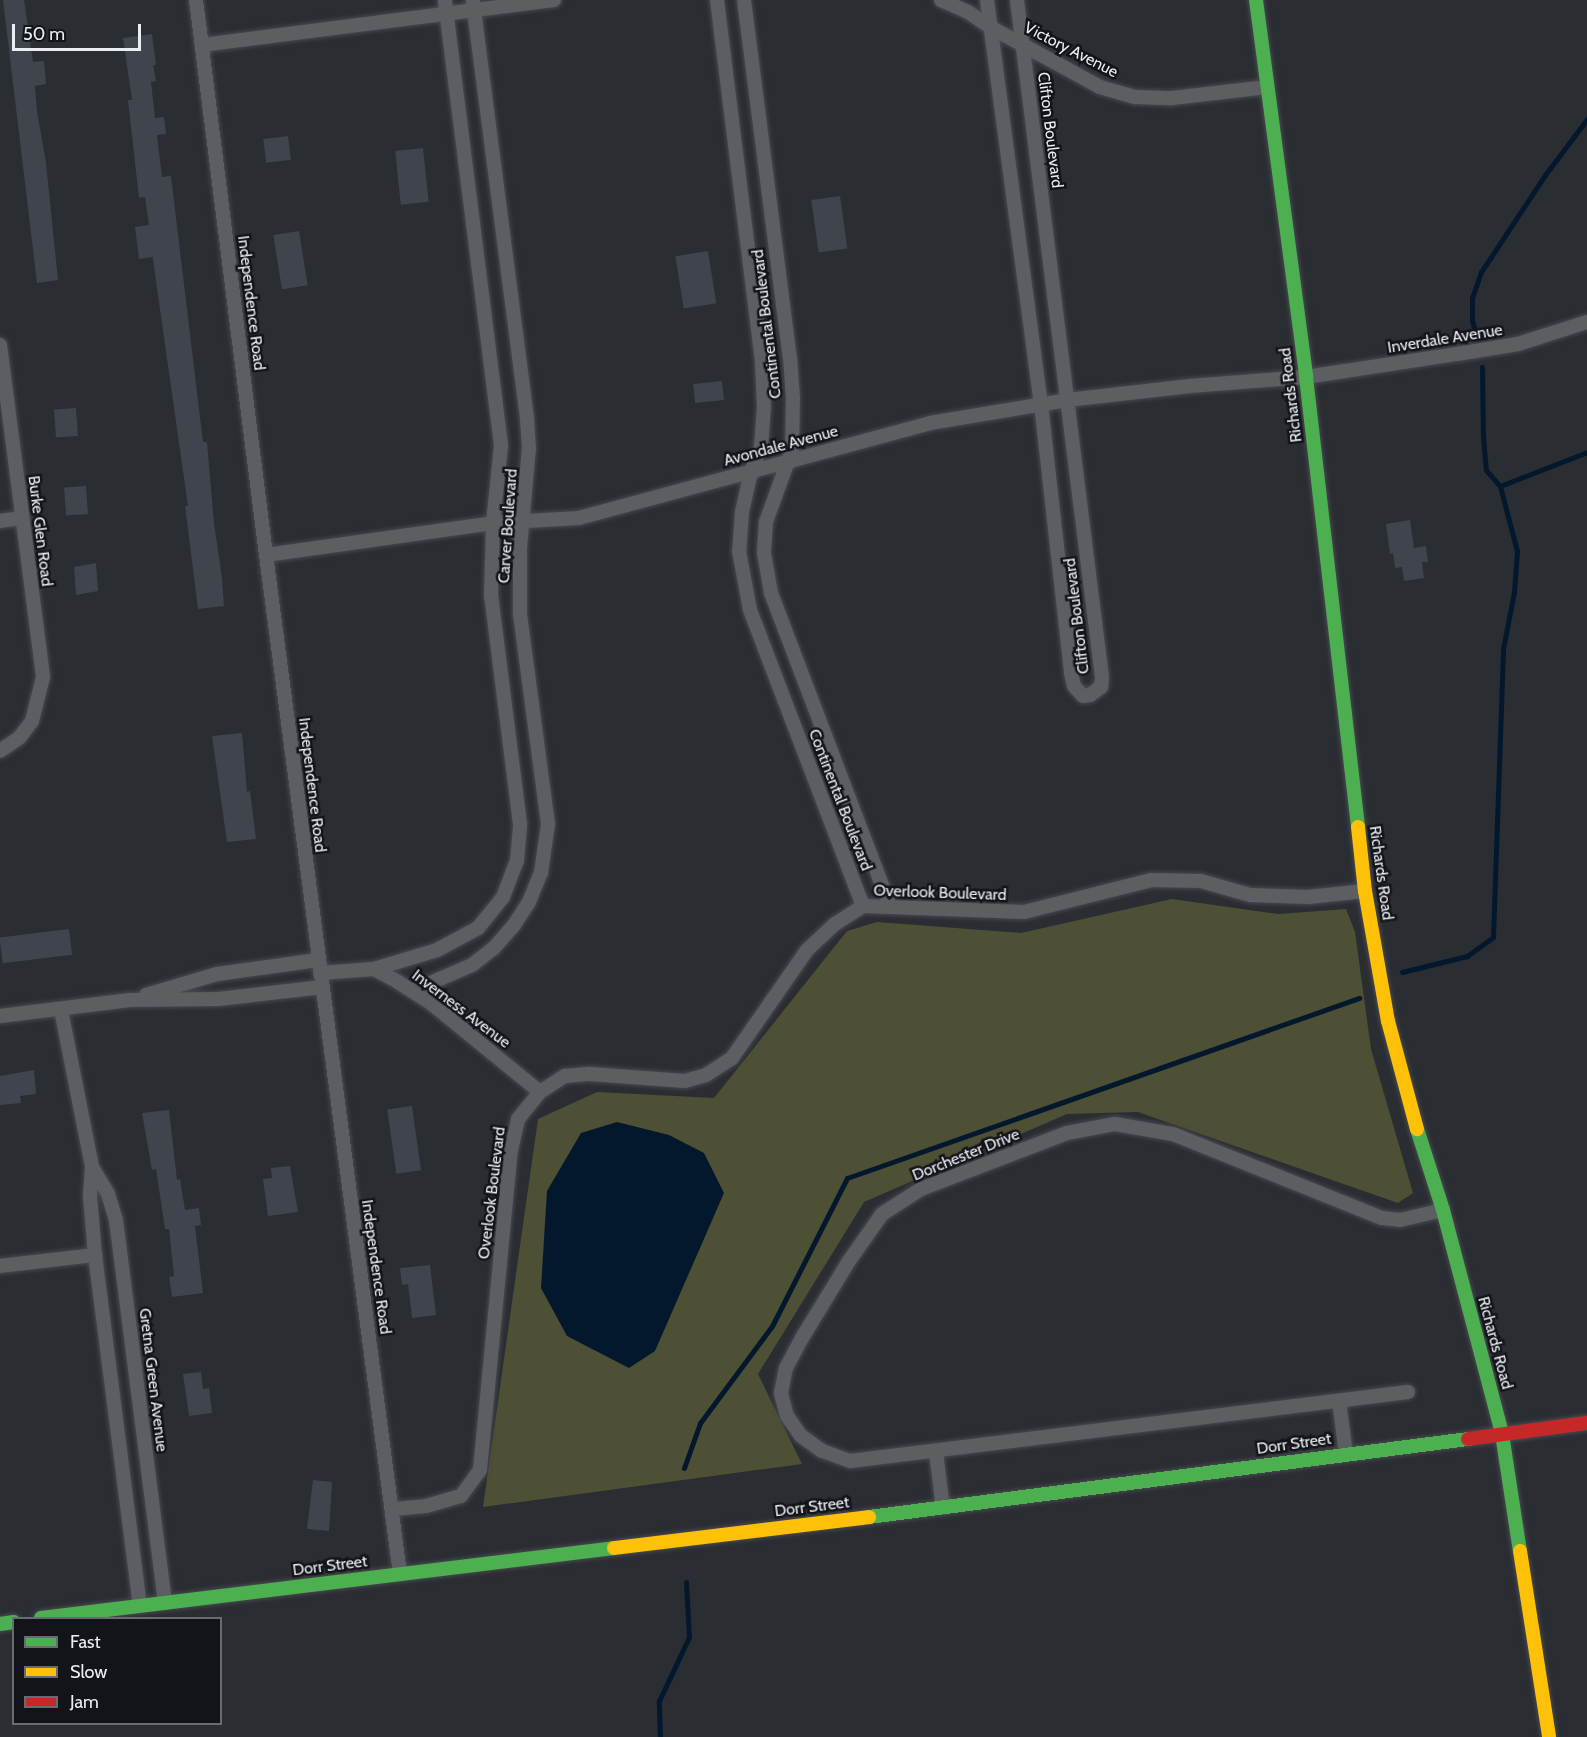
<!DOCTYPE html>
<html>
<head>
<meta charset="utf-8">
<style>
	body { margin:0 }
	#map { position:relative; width:1587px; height:1737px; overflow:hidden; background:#2a2d32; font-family:Cabin,sans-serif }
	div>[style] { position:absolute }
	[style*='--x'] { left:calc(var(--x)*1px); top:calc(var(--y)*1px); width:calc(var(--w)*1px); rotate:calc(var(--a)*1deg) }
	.green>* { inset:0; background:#4d5035 }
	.water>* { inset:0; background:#04182d }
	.stream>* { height:5px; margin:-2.5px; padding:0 2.5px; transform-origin:2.5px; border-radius:2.5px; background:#04182d }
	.building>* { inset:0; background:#40444d; transform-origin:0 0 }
	.roads { filter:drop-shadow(0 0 2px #47494e) drop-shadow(0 0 2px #47494e) }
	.street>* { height:14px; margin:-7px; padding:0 7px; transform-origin:7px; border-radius:7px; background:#5c5e62 }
	.fast>* { height:14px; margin:-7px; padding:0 7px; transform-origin:7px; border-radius:7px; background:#4caf50 }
	.slow>* { height:14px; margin:-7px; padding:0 7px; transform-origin:7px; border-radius:7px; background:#ffc107 }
	.jam>* { height:14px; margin:-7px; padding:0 7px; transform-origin:7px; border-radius:7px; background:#c62828 }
	span { translate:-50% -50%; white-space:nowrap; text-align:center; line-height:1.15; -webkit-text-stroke:5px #121419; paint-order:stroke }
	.street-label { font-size:16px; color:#eaeef4 }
	.legend { position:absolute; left:12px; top:1617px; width:210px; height:108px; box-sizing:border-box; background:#121419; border:2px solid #686b71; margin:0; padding:8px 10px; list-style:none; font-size:18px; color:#eaeef4 }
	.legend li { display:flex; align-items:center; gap:12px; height:30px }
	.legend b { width:30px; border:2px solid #686b71 }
	.scale { position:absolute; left:12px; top:24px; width:129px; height:27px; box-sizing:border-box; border:3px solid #eaeef4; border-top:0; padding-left:8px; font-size:18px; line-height:21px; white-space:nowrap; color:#eaeef4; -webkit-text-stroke:4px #121419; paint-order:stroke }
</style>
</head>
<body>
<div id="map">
	<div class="green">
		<i style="clip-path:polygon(1172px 899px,1278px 914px,1346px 909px,1355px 932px,1371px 1049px,1413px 1193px,1398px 1203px,1138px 1112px,1067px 1114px,864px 1202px,758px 1374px,802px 1464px,483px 1507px,538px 1119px,597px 1092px,714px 1098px,847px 931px,877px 922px,1021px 933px)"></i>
	</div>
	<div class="water">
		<i style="clip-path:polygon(617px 1122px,669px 1135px,704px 1153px,724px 1193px,655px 1351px,629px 1368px,567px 1336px,541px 1288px,547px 1191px,581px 1133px)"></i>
	</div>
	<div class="stream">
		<i style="--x:1477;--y:337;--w:17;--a:-107"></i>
		<i style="--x:1472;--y:321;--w:23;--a:-90"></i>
		<i style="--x:1472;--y:298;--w:28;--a:-71"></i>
		<i style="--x:1481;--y:272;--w:116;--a:-56.6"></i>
		<i style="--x:1545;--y:175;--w:70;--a:-53.1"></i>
		<i style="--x:1482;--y:367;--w:70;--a:89.2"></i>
		<i style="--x:1483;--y:437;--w:33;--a:85"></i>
		<i style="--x:1486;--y:470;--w:21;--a:49"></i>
		<i style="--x:1402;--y:972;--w:67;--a:-13.8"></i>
		<i style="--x:1467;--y:956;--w:32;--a:-36"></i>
		<i style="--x:1493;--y:937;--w:288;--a:-88"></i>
		<i style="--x:1503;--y:649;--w:58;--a:-79.1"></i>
		<i style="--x:1514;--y:592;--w:41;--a:-85.8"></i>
		<i style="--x:1517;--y:551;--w:67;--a:-104.7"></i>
		<i style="--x:1500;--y:486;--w:93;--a:-21.3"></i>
		<i style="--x:684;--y:1468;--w:48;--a:-70.4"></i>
		<i style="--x:700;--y:1423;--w:121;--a:-53.4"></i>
		<i style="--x:772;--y:1326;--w:166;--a:-63.1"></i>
		<i style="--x:847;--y:1178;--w:543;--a:-19.37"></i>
		<i style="--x:660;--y:1737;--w:36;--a:-92"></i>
		<i style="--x:659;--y:1701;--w:71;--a:-64.9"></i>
		<i style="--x:689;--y:1637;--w:55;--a:-93.1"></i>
	</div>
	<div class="building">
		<i style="clip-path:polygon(3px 0,24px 0,33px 62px,44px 61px,46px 84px,35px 86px,37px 111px,46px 163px,58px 280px,37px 283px)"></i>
		<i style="clip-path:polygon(152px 34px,156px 65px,153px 65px,156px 81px,151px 82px,155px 118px,164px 117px,166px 134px,157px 135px,162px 177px,171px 176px,203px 442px,207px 442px,214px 523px,222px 578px,224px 606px,198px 609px,185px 506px,188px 506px,153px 260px,153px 257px,139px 259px,135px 227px,149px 225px,145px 197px,139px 198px,128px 100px,132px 100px,123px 38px)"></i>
		<i style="left:288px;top:136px;width:24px;height:25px;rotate:83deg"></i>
		<i style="left:423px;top:148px;width:54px;height:28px;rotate:84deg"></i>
		<i style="left:840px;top:196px;width:53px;height:29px;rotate:82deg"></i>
		<i style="left:299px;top:231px;width:55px;height:26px;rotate:81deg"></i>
		<i style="left:708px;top:251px;width:53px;height:33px;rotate:81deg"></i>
		<i style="left:722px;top:381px;width:19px;height:29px;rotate:84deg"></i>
		<i style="left:76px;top:408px;width:28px;height:22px;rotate:86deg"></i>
		<i style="left:86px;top:486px;width:28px;height:22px;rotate:86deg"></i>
		<i style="clip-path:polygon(1410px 520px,1414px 548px,1426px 546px,1428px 562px,1422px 562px,1424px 578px,1404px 581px,1402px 567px,1395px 568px,1393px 553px,1390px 554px,1386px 524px)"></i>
		<i style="clip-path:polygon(96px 563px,98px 591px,76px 595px,74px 567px)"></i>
		<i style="clip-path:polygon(242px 733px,247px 792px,250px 791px,256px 839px,227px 842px,212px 736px)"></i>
		<i style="left:69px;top:929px;width:26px;height:70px;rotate:83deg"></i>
		<i style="clip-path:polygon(34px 1070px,36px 1094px,20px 1096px,21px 1103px,0 1105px,0 1076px)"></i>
		<i style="left:412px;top:1106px;width:65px;height:25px;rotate:82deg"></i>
		<i style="clip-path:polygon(169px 1110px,177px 1180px,180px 1179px,185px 1210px,199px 1208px,201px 1225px,195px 1226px,203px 1293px,172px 1297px,169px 1277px,174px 1276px,169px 1229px,165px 1229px,156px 1169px,152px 1170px,142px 1113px)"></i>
		<i style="clip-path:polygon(290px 1166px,298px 1212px,268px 1216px,263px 1179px,272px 1178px,271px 1168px)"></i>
		<i style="clip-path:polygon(430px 1265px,436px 1315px,412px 1318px,408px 1284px,402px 1285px,400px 1268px)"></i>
		<i style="clip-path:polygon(201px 1372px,203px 1389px,209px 1388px,212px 1413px,189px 1416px,183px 1374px)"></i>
		<i style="clip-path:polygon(313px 1480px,332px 1482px,329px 1531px,307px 1529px)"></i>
	</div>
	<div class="roads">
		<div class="street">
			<i style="--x:196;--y:0;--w:559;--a:82.81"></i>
			<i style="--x:266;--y:555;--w:1028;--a:82.51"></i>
			<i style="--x:717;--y:0;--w:366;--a:82.9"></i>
			<i style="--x:762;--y:363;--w:44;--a:87.4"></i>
			<i style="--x:764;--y:407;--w:40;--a:94.3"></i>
			<i style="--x:761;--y:447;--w:27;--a:112"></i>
			<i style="--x:751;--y:472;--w:41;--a:102.7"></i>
			<i style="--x:742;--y:512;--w:39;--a:94"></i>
			<i style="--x:739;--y:551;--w:60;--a:79.4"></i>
			<i style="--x:750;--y:610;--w:317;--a:69.1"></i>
			<i style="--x:744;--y:0;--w:360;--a:82.7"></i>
			<i style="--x:790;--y:357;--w:41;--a:85.8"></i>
			<i style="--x:793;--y:398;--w:52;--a:91.1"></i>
			<i style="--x:792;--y:450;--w:77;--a:109.9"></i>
			<i style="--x:766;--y:522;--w:31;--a:94"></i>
			<i style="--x:764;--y:553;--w:41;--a:80.1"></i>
			<i style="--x:771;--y:593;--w:336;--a:69.2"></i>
			<i style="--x:941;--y:0;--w:30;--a:24"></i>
			<i style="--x:968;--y:12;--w:27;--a:34"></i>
			<i style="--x:990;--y:27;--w:125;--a:28.6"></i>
			<i style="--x:1100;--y:87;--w:37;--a:16"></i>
			<i style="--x:1136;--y:97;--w:36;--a:2"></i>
			<i style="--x:1172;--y:98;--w:96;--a:-6.6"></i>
			<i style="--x:987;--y:0;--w:408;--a:82.4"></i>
			<i style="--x:1041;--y:404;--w:271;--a:83.6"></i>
			<i style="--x:1071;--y:673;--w:13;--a:77"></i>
			<i style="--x:1074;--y:686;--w:13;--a:48"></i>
			<i style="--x:1083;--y:696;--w:7;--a:-8"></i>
			<i style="--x:1090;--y:695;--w:14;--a:-36"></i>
			<i style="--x:1101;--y:687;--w:10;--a:-84"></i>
			<i style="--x:1102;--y:677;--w:682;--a:-97.16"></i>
			<i style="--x:202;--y:45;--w:355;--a:-7.3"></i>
			<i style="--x:0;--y:345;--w:335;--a:82.6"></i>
			<i style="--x:43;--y:677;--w:45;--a:104"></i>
			<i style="--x:32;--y:721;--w:21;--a:127"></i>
			<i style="--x:19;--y:738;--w:23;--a:146"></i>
			<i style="--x:0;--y:521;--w:22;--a:-8"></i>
			<i style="--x:266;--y:555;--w:229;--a:-8"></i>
			<i style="--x:493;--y:523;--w:86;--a:-3.3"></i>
			<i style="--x:579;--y:518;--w:364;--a:-15.1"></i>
			<i style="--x:930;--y:423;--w:139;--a:-9.5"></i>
			<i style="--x:1067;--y:400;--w:124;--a:-6.5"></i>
			<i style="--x:1190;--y:386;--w:116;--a:-4.4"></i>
			<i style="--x:1306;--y:377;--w:153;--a:-8.7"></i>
			<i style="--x:1457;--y:354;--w:62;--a:-9.3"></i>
			<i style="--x:1518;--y:344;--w:72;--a:-17.7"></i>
			<i style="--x:374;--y:969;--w:66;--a:-16.8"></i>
			<i style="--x:437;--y:950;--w:47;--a:-28.2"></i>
			<i style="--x:478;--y:928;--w:40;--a:-51"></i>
			<i style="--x:503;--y:897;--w:39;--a:-69"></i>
			<i style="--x:517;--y:861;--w:37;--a:-85"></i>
			<i style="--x:520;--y:824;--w:230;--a:-97.2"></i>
			<i style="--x:491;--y:596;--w:73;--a:-88.4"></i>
			<i style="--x:493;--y:523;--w:78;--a:-84.1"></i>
			<i style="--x:501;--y:445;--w:449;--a:-97.2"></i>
			<i style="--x:320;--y:973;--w:54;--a:-4.2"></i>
			<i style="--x:374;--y:969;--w:27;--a:28"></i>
			<i style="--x:398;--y:982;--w:40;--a:32.9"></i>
			<i style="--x:432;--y:1004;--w:139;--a:39.2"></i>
			<i style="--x:412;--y:991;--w:65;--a:-23.4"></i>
			<i style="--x:472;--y:965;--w:28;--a:-38"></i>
			<i style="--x:494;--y:948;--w:30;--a:-49"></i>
			<i style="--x:514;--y:925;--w:27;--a:-57"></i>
			<i style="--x:529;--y:902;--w:31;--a:-68"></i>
			<i style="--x:541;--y:873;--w:49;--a:-81.9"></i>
			<i style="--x:548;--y:824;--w:213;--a:-97.6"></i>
			<i style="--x:520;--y:613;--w:65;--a:-90"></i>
			<i style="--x:520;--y:548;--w:100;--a:-84.9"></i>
			<i style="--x:529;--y:448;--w:30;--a:-94"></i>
			<i style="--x:527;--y:418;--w:421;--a:-97.4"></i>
			<i style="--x:146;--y:995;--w:74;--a:-16.5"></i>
			<i style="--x:217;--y:974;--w:102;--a:-7.9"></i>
			<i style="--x:61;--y:1010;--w:160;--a:78.8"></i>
			<i style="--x:92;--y:1167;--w:29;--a:94"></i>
			<i style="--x:90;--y:1196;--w:59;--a:85.2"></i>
			<i style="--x:95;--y:1255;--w:354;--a:82.7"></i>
			<i style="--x:0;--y:1016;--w:131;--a:-7"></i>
			<i style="--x:130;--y:1000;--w:88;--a:-0.7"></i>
			<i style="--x:218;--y:999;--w:105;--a:-6.6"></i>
			<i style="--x:92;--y:1167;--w:31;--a:59"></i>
			<i style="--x:108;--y:1194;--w:27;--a:73"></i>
			<i style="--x:116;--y:1220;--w:386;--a:82.7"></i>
			<i style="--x:0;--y:1266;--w:96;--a:-6.6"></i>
			<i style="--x:1408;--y:1392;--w:562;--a:172.95"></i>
			<i style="--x:850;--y:1461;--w:30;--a:-160"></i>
			<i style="--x:822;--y:1451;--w:26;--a:-144"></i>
			<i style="--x:801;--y:1436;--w:24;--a:-125"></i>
			<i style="--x:787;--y:1416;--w:24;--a:-105"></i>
			<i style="--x:781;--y:1393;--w:25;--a:-79"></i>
			<i style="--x:786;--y:1368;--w:34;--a:-62"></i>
			<i style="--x:802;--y:1338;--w:90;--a:-58.6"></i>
			<i style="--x:849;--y:1261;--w:57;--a:-54.9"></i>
			<i style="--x:882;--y:1214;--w:46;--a:-32.7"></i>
			<i style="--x:921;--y:1189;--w:156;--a:-21"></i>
			<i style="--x:1067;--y:1133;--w:49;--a:-10.6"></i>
			<i style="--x:1115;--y:1124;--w:59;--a:9.8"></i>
			<i style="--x:1173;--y:1134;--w:225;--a:21.9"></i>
			<i style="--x:1382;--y:1218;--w:18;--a:6"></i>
			<i style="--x:1400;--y:1220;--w:44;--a:-13.1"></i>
			<i style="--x:1339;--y:1401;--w:53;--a:82.5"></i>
			<i style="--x:936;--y:1452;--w:56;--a:82.9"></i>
			<i style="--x:393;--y:1509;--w:33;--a:-5"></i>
			<i style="--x:426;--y:1506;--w:36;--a:-16"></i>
			<i style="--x:461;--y:1496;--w:32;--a:-54"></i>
			<i style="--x:480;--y:1470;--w:321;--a:-84.5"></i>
			<i style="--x:511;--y:1150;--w:32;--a:-77"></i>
			<i style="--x:518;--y:1119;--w:35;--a:-51"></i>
			<i style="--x:540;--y:1092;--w:30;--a:-33"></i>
			<i style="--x:565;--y:1076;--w:25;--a:-5"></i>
			<i style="--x:590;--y:1074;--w:95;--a:4.2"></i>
			<i style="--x:685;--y:1081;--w:22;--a:-16"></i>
			<i style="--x:706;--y:1075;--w:31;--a:-33"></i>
			<i style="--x:732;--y:1058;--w:131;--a:-55.2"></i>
			<i style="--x:807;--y:950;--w:38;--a:-43"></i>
			<i style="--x:835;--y:924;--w:33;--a:-33"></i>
			<i style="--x:863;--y:906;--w:161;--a:2.1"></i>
			<i style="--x:1024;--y:912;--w:131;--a:-14.1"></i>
			<i style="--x:1151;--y:880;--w:50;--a:1.1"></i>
			<i style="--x:1201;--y:881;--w:51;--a:15.9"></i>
			<i style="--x:1250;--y:895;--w:58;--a:2"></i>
			<i style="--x:1308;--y:897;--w:57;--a:-6"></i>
		</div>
		<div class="fast">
			<i style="--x:1256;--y:0;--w:380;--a:82.4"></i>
			<i style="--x:1306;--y:377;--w:453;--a:83.4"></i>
			<i style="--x:1417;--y:1129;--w:85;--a:72.2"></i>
			<i style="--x:1443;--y:1210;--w:232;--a:75.2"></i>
			<i style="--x:1502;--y:1434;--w:118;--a:81.3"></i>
			<i style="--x:869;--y:1517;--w:604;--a:-7.42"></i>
			<i style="--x:41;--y:1618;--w:577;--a:-6.96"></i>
			<i style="--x:0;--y:1624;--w:14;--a:-8"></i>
		</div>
		<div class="slow">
			<i style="--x:1358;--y:827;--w:64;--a:83.8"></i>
			<i style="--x:1365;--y:891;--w:132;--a:80"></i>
			<i style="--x:1388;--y:1021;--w:112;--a:75"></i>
			<i style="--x:614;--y:1548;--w:257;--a:-6.9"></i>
			<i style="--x:1520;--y:1551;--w:188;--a:81.1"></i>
		</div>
		<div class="jam">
			<i style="--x:1468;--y:1439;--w:120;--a:-7.7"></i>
		</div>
	</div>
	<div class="street-label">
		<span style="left:1071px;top:50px;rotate:27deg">Victory Avenue</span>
		<span style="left:1050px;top:130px;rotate:83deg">Clifton Boulevard</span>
		<span style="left:251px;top:303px;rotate:83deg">Independence Road</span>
		<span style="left:767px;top:324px;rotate:-97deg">Continental Boulevard</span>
		<span style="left:1445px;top:339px;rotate:-9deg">Inverdale Avenue</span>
		<span style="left:1291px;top:395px;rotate:-97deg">Richards Road</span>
		<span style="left:781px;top:446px;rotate:-15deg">Avondale Avenue</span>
		<span style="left:508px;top:526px;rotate:-86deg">Carver Boulevard</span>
		<span style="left:40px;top:531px;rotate:83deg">Burke Glen Road</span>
		<span style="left:1077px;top:616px;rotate:-97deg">Clifton Boulevard</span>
		<span style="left:312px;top:785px;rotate:83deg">Independence Road</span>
		<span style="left:840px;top:800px;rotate:69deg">Continental Boulevard</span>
		<span style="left:1381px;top:873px;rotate:82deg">Richards Road</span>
		<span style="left:940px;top:893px;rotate:2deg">Overlook Boulevard</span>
		<span style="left:461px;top:1009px;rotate:37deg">Inverness Avenue</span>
		<span style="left:966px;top:1155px;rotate:-22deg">Dorchester Drive</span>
		<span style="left:492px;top:1193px;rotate:-83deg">Overlook Boulevard</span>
		<span style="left:376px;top:1267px;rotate:82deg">Independence Road</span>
		<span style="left:1495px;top:1343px;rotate:75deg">Richards Road</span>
		<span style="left:153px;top:1380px;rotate:83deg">Gretna Green Avenue</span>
		<span style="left:1294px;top:1444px;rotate:-8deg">Dorr Street</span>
		<span style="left:812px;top:1507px;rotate:-7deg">Dorr Street</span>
		<span style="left:330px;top:1566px;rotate:-7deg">Dorr Street</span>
	</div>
	<ul class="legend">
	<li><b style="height:8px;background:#4caf50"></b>Fast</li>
	<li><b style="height:8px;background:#ffc107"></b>Slow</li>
	<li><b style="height:8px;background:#c62828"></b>Jam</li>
	</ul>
	<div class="scale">50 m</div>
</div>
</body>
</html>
